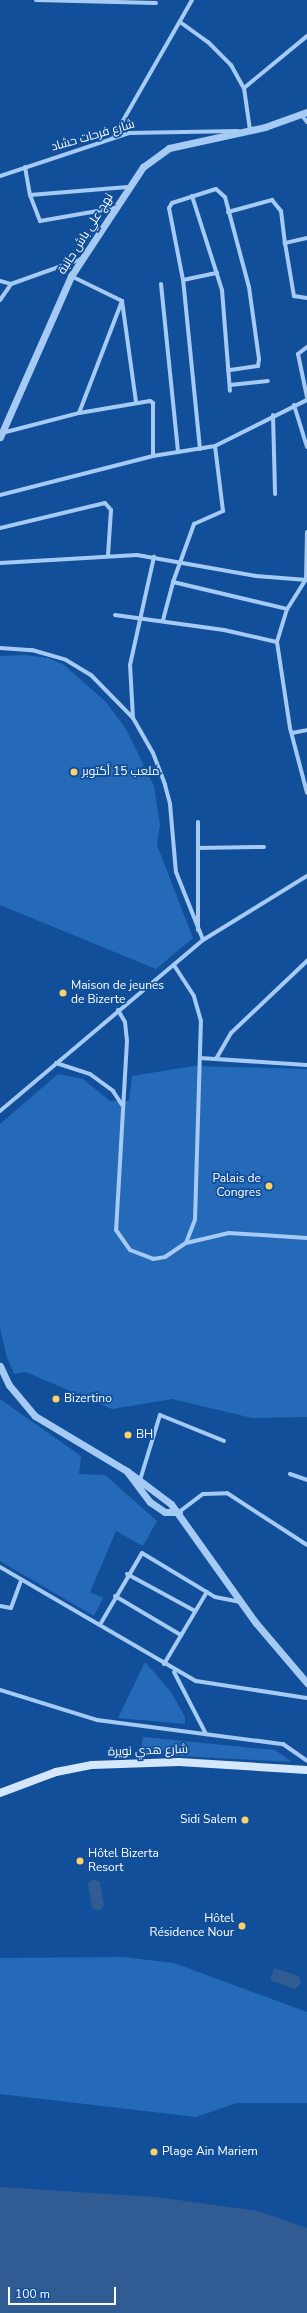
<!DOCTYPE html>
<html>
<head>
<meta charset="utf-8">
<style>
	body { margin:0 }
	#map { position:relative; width:307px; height:2313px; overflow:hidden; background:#124f9a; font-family:"Nunito Sans",Cairo,sans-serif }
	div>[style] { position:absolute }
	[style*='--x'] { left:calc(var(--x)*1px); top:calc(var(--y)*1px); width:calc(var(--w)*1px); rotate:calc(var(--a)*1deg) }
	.green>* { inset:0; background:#2569b9 }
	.water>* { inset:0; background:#305c93 }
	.minor>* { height:4px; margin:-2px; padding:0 2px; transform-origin:2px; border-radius:2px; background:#a5caf4 }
	.tertiary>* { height:7px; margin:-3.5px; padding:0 3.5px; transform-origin:3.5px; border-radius:3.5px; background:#a5caf4 }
	.secondary>* { height:8px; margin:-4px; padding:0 4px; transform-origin:4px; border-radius:4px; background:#d5e7fd }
	.dots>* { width:11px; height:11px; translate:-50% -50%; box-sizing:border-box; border:2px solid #124f9a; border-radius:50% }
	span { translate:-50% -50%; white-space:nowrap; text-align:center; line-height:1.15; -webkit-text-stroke:3.5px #124f9a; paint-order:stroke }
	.street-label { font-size:12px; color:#fff }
	.poi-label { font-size:12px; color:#fff }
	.left { translate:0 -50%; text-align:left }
	.right { translate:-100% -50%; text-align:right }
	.scale { position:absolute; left:8px; top:2287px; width:108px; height:18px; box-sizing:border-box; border:2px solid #fff; border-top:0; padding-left:5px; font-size:12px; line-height:14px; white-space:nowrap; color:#fff; -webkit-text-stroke:3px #124f9a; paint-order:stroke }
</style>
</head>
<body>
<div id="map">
	<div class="green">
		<i style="clip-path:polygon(25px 655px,48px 658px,64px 665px,106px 702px,126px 729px,154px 786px,160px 825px,157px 845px,193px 938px,156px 969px,0 905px,0 656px)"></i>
		<i style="clip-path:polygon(194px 1066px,307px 1069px,307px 1417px,252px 1418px,172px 1399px,112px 1409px,26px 1372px,14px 1374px,7px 1358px,0 1328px,0 1124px,58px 1074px,83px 1079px,110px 1101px,129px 1101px,132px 1076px)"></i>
		<i style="clip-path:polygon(0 1399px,81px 1456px,79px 1474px,105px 1475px,157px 1521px,143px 1546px,116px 1531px,90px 1592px,103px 1598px,94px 1616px,0 1561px)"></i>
		<i style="clip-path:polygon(145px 1662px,171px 1692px,185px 1717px,185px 1724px,118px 1718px)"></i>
		<i style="clip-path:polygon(143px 1737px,275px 1750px,292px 1762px,140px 1754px)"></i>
		<i style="clip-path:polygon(123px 1957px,174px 1963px,307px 2012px,307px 2103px,237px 2103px,196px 2117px,0 2094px,0 1958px)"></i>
	</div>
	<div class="water">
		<i style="clip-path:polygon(93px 1879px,100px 1882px,104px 1905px,99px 1911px,92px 1908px,88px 1884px)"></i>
		<i style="clip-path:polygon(274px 1968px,299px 1976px,301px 1983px,295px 1989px,270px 1980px)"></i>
		<i style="clip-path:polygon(0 2187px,156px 2197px,258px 2211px,307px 2228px,307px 2313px,0 2313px)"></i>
	</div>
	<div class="minor">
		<i style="--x:36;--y:0;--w:120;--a:1.4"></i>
		<i style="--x:180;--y:22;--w:34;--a:36"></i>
		<i style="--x:208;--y:42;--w:33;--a:45"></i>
		<i style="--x:231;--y:65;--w:26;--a:61"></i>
		<i style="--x:244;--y:88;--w:42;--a:81.9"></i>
		<i style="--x:244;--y:88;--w:82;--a:-39.5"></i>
		<i style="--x:301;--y:114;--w:10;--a:53"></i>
		<i style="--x:113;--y:138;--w:159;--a:-60.2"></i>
		<i style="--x:25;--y:167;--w:28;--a:80"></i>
		<i style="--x:30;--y:195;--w:28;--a:69"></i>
		<i style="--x:40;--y:221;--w:76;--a:-9.8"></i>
		<i style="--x:0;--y:176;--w:136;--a:-18.4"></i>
		<i style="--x:129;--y:133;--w:109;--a:-1.1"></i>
		<i style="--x:30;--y:195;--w:98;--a:-4.7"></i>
		<i style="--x:192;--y:196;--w:99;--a:72.3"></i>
		<i style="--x:222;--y:290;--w:101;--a:85.5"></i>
		<i style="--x:228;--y:212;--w:46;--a:-15.3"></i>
		<i style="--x:272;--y:200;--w:14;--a:51"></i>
		<i style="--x:281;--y:211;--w:32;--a:83"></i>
		<i style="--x:307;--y:238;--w:23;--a:167"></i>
		<i style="--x:285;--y:243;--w:54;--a:80.4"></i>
		<i style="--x:294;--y:296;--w:13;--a:9"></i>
		<i style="--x:71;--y:276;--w:57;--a:26.1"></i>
		<i style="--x:122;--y:301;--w:102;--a:82.1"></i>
		<i style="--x:183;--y:280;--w:35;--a:-12"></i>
		<i style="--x:0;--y:281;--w:11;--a:15"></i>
		<i style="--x:11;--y:284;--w:74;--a:-19.7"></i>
		<i style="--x:161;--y:284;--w:169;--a:84.2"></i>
		<i style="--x:0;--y:300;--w:19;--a:-55"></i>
		<i style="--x:307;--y:347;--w:11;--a:142"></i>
		<i style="--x:298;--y:354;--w:44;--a:78.2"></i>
		<i style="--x:230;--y:385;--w:38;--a:-6"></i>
		<i style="--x:294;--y:405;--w:44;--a:72.8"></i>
		<i style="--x:79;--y:413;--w:120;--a:-69"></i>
		<i style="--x:273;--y:415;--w:79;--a:88.5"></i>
		<i style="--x:2;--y:433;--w:80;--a:-14.6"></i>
		<i style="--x:79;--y:413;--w:72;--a:-9.6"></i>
		<i style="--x:150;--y:401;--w:4;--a:34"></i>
		<i style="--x:153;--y:403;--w:53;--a:90"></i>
		<i style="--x:200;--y:449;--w:170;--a:-95.7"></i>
		<i style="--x:183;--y:280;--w:73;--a:-101"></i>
		<i style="--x:169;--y:208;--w:6;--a:-59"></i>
		<i style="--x:172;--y:203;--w:46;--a:-17.7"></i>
		<i style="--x:216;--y:189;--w:12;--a:42"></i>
		<i style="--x:225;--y:197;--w:93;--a:75.1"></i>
		<i style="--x:249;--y:287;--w:73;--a:82.1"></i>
		<i style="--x:259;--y:359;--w:7;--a:98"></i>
		<i style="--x:258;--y:366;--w:30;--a:172"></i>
		<i style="--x:0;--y:495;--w:158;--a:-14.3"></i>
		<i style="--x:153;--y:456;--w:63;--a:-9.2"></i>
		<i style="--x:215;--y:446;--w:103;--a:-26.6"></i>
		<i style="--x:0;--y:528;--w:108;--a:-13.4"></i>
		<i style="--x:105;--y:503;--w:9;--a:49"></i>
		<i style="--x:111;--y:510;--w:45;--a:93.8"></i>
		<i style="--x:307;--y:532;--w:47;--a:91.2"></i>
		<i style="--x:306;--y:579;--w:36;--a:122"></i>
		<i style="--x:287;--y:609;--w:34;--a:107"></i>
		<i style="--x:277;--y:642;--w:87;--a:81.4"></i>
		<i style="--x:290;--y:728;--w:67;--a:75.3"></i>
		<i style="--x:0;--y:563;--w:137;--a:-3.3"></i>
		<i style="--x:137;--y:555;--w:121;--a:10"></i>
		<i style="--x:256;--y:576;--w:51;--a:4.5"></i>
		<i style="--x:173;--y:582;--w:62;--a:-70.1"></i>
		<i style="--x:194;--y:524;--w:32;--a:-24"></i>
		<i style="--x:223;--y:511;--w:65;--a:-97"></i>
		<i style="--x:115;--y:615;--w:110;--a:7.8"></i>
		<i style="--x:224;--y:630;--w:54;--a:12.8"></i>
		<i style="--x:163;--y:620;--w:39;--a:-75"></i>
		<i style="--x:173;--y:582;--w:117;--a:13.3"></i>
		<i style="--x:0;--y:648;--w:32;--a:4"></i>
		<i style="--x:32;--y:650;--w:35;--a:16"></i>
		<i style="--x:66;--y:660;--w:29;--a:31"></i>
		<i style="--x:91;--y:675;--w:60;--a:45.7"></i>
		<i style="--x:133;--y:718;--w:40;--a:60.3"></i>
		<i style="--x:153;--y:753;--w:34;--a:69"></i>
		<i style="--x:165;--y:785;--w:20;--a:75"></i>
		<i style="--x:170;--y:804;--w:68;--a:85"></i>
		<i style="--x:176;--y:872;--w:73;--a:68.3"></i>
		<i style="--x:133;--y:718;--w:53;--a:-93.2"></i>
		<i style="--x:130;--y:665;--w:111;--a:-77.5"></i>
		<i style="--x:292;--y:733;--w:15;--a:-11"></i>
		<i style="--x:198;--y:822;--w:108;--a:90"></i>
		<i style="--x:198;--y:848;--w:66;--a:-0.9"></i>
		<i style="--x:118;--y:1010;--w:14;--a:60"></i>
		<i style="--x:125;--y:1022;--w:19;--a:84"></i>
		<i style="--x:127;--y:1041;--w:189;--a:93.3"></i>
		<i style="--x:116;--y:1230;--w:24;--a:55"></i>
		<i style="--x:130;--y:1250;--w:25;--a:21"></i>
		<i style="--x:153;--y:1259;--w:12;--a:-9"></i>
		<i style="--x:165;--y:1257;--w:25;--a:-34"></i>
		<i style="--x:186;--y:1243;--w:25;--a:-69"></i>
		<i style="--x:195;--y:1220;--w:199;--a:-88.3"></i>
		<i style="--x:201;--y:1021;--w:26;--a:-106"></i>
		<i style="--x:194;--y:996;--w:37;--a:-123"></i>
		<i style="--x:200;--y:1058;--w:107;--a:3.7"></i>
		<i style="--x:216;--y:1059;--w:30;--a:-60"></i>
		<i style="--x:231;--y:1033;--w:105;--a:-43.5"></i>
		<i style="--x:56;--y:1063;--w:36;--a:18"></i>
		<i style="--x:90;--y:1074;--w:29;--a:36"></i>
		<i style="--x:113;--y:1091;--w:17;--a:57"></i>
		<i style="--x:0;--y:1111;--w:265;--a:-40.1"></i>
		<i style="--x:203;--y:940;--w:122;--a:-31.6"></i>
		<i style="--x:186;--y:1243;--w:44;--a:-13.1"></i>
		<i style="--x:229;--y:1233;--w:78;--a:3.7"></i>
		<i style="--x:290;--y:1474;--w:18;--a:19"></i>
		<i style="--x:140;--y:1480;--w:68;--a:-72.9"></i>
		<i style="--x:160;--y:1415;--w:69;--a:22.1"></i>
		<i style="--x:179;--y:1512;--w:30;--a:-37"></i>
		<i style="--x:203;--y:1494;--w:24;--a:-2"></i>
		<i style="--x:227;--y:1493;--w:95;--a:33"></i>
		<i style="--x:0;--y:1567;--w:227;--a:30.2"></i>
		<i style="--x:196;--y:1681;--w:112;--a:8.7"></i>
		<i style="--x:127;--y:1574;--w:77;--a:28.6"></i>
		<i style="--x:115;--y:1596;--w:77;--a:30.6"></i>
		<i style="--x:0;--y:1606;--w:11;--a:10"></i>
		<i style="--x:11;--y:1608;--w:30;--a:-70"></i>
		<i style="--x:101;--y:1623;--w:81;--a:-59.6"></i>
		<i style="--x:142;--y:1553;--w:85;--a:31.1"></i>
		<i style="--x:215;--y:1597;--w:26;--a:11"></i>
		<i style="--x:164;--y:1664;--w:84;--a:-59.2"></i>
		<i style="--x:174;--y:1672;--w:70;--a:62.7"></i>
		<i style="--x:0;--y:1690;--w:102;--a:17.2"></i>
		<i style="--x:97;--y:1720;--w:188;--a:7.4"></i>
		<i style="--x:283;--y:1744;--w:29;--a:35"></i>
	</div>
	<div class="tertiary">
		<i style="--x:0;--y:437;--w:176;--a:-66.2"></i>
		<i style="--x:71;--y:276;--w:131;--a:-56.6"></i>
		<i style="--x:143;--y:167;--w:32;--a:-36"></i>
		<i style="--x:169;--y:148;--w:98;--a:-12.3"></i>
		<i style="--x:265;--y:127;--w:45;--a:-19.7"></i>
		<i style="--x:0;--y:1366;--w:21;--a:65"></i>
		<i style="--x:9;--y:1385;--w:40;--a:50"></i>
		<i style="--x:35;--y:1416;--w:107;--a:30.9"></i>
		<i style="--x:127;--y:1471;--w:55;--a:36.9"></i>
		<i style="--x:171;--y:1504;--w:146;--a:54.5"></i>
		<i style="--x:256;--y:1623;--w:79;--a:49.6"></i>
		<i style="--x:128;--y:1473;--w:36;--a:53"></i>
		<i style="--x:150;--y:1502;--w:18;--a:34"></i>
		<i style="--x:165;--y:1512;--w:14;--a:0"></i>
	</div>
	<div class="secondary">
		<i style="--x:0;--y:1793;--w:60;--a:-20.6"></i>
		<i style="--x:56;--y:1772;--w:37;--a:-11"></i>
		<i style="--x:92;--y:1765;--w:87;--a:-2"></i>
		<i style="--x:179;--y:1762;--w:128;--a:3.6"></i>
	</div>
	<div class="dots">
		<i style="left:74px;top:772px;background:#ffd268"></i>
		<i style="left:63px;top:993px;background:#ffd268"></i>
		<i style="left:269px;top:1186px;background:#ffd268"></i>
		<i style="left:56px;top:1399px;background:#ffd268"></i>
		<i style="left:128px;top:1435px;background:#ffd268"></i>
		<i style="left:245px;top:1820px;background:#ffd268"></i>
		<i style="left:80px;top:1861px;background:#ffd268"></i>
		<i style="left:242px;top:1926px;background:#ffd268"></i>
		<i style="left:154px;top:2152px;background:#ffd268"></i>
	</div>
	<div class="street-label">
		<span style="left:93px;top:136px;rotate:-16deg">شارع فرحات حشاد</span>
		<span style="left:86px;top:234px;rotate:-58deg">نهج علي باش حانبة</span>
		<span style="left:148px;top:1751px;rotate:-2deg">شارع هدي نويرة</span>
	</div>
	<div class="poi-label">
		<span class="left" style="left:82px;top:772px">ملعب 15 أكتوبر</span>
		<span class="left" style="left:71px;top:993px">Maison de jeunes<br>de Bizerte</span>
		<span class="right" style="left:261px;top:1186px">Palais de<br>Congres</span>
		<span class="left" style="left:64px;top:1399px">Bizertino</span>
		<span class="left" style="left:136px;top:1435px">BH</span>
		<span class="right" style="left:237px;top:1820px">Sidi Salem</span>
		<span class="left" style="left:88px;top:1861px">Hôtel Bizerta<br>Resort</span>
		<span class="right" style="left:234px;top:1926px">Hôtel<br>Résidence Nour</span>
		<span class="left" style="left:162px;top:2152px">Plage Ain Mariem</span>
	</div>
	<div class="scale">100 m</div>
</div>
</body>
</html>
